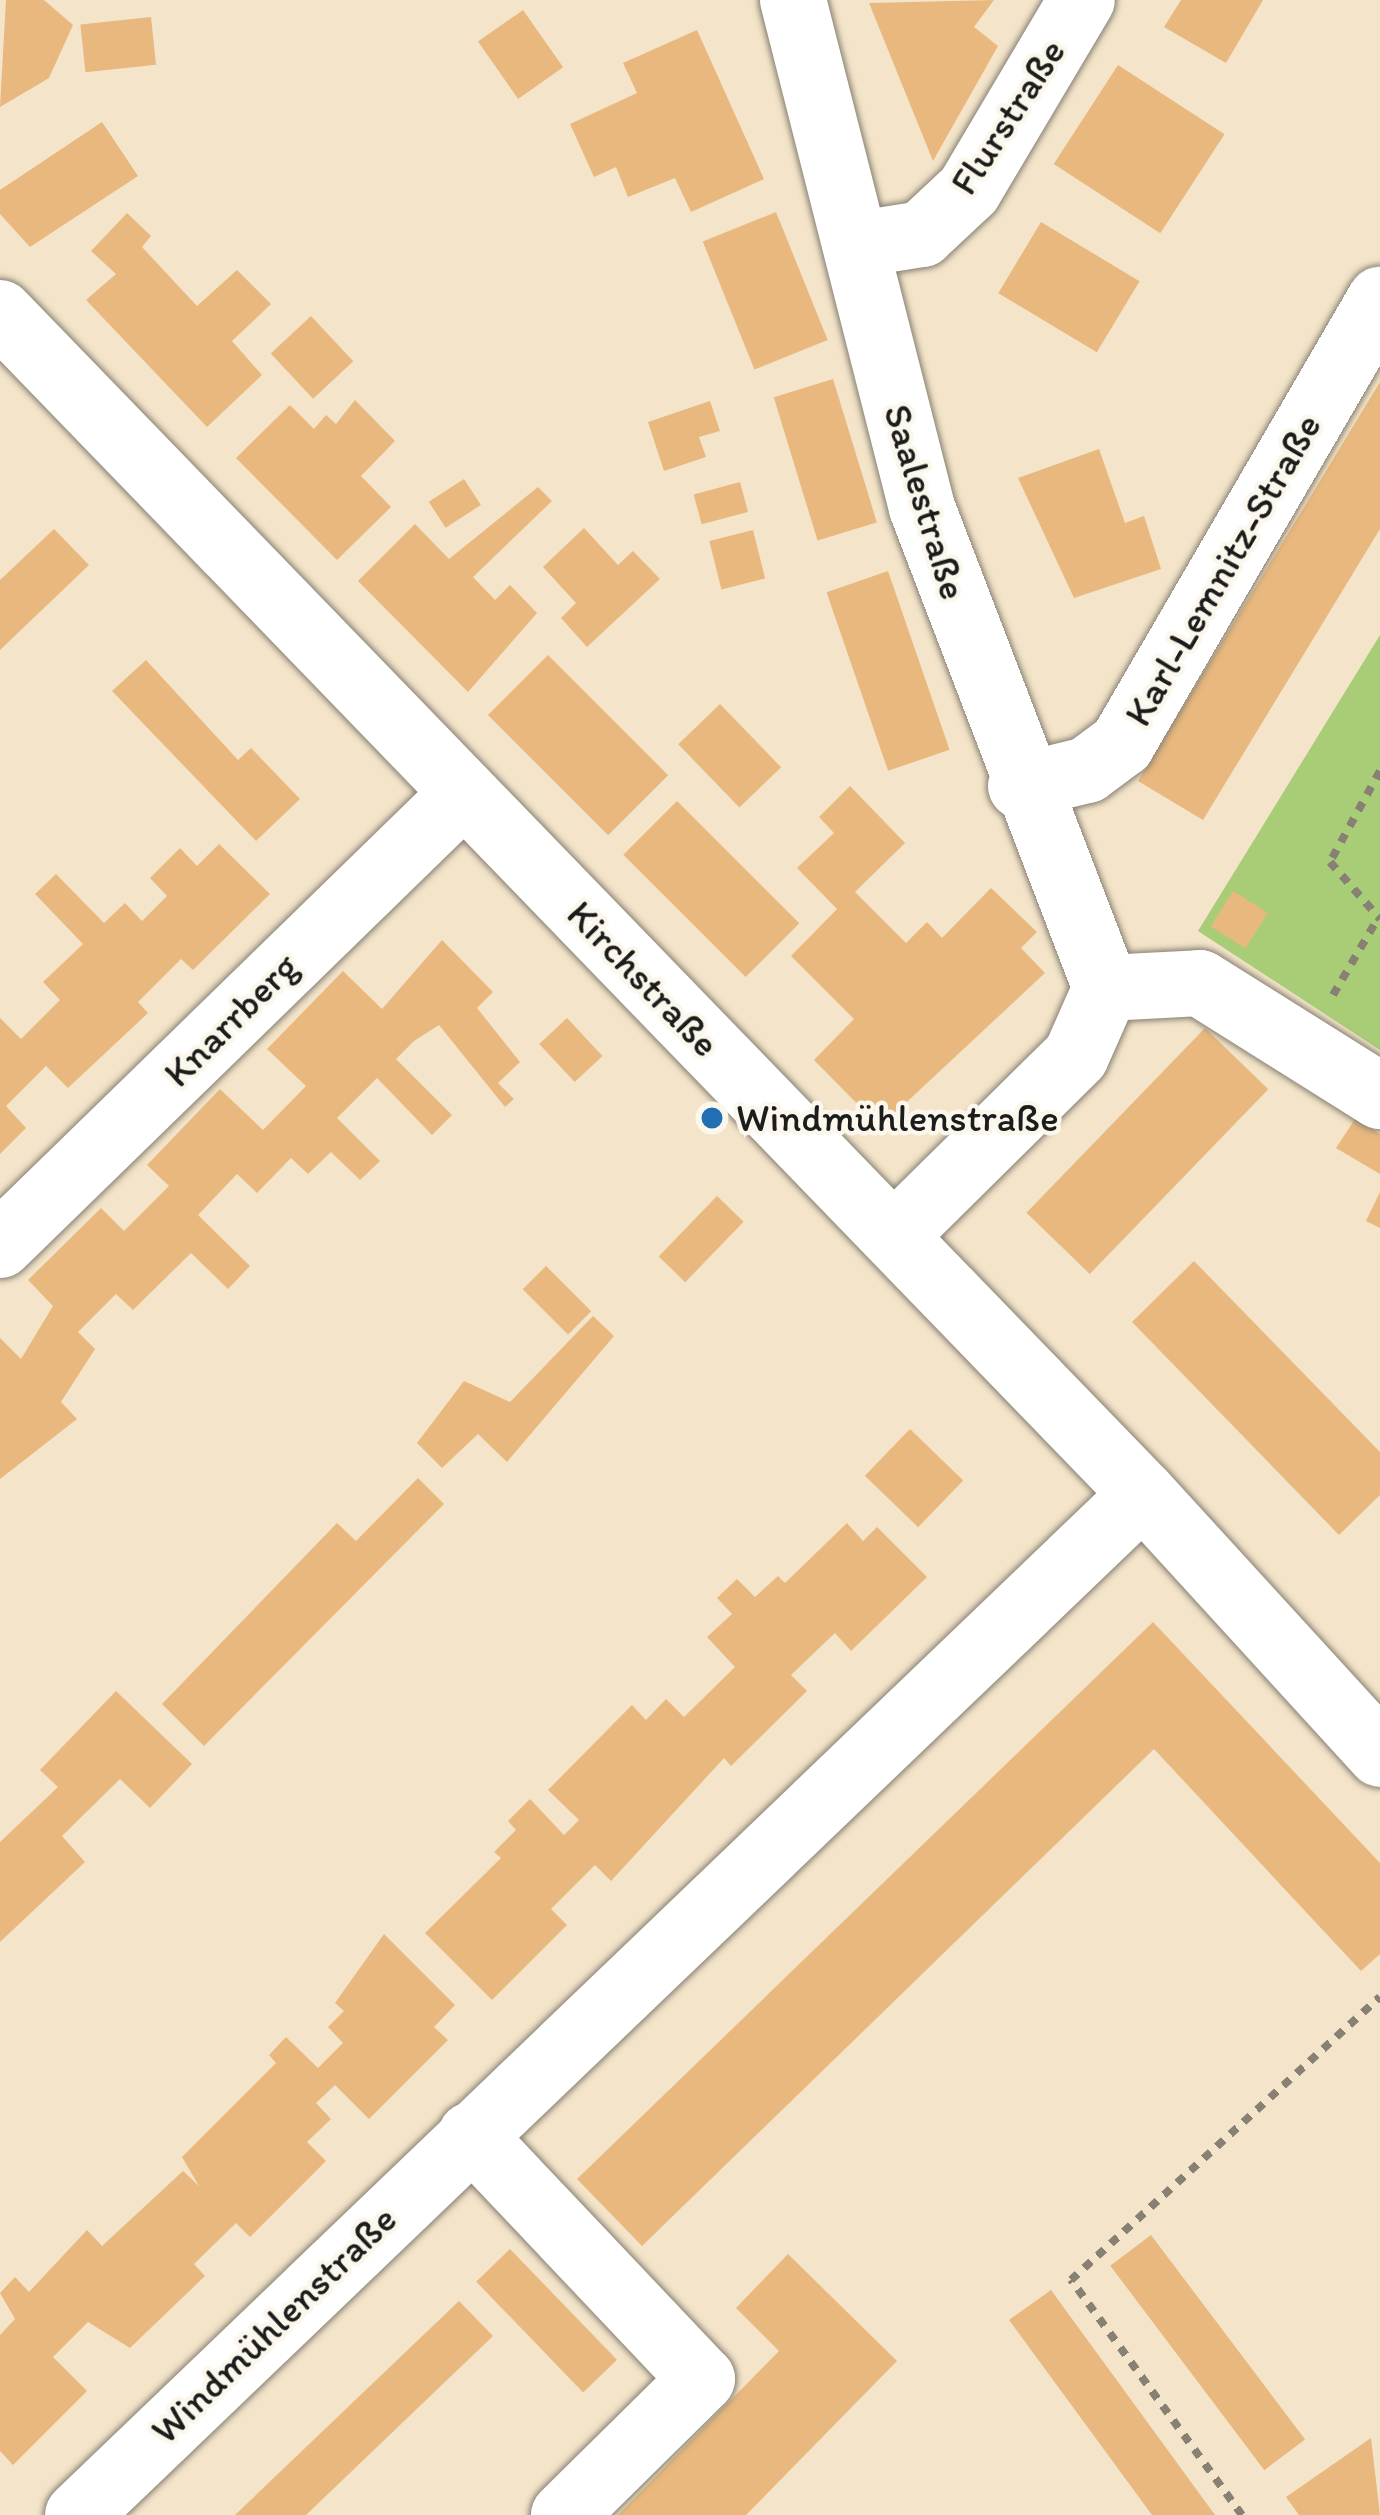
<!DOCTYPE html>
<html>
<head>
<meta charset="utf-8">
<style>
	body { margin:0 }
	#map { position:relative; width:1380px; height:2515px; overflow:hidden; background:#f4e5ca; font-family:Itim,sans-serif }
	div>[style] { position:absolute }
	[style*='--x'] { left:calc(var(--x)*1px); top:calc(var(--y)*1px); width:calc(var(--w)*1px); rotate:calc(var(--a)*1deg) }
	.green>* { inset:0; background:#a9cd77 }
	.building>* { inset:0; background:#e9b87e; transform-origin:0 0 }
	.path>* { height:8px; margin-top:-4px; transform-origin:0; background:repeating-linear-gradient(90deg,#888073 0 9px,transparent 0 18px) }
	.roads { filter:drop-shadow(0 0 3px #888073) drop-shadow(0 0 3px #888073) }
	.minor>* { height:66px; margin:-33px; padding:0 33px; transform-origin:33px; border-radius:33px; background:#fff }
	.dots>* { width:33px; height:33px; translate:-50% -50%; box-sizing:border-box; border:6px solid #fbf7ec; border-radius:50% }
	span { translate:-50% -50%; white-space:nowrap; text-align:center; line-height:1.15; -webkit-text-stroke:9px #fbf7ec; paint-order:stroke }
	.street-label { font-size:39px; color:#1c1c1c }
	.poi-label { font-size:39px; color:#1c1c1c }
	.left { translate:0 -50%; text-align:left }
</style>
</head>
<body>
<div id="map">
	<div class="green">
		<i style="clip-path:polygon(1380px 635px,1380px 1050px,1198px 931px)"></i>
	</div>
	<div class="building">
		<i style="clip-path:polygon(6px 0,44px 0,73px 25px,49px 78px,0 107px)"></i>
		<i style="clip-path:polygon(994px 0,974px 27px,998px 46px,933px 161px,869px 3px)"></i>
		<i style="clip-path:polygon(1181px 0,1263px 0,1226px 63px,1164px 27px)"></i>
		<i style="left:523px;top:10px;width:70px;height:55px;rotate:55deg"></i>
		<i style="left:151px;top:17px;width:48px;height:71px;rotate:84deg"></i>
		<i style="clip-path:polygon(697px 30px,764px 179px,691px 212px,675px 178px,628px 197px,616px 167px,594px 177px,570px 124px,637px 93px,623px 63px)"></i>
		<i style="left:1118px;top:65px;width:127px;height:118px;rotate:33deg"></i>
		<i style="clip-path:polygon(102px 122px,138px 176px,30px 247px,0 214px,0 190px)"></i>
		<i style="left:776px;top:212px;width:138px;height:79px;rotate:68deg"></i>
		<i style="clip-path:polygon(127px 213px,151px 236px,142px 247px,197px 306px,237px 270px,271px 304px,232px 341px,262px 375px,207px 427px,86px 300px,116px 274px,91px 251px)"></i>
		<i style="left:1041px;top:222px;width:115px;height:83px;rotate:31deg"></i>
		<i style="left:311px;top:316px;width:62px;height:55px;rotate:47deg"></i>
		<i style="left:833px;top:379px;width:150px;height:62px;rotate:73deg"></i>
		<i style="clip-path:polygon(1380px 382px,1380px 529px,1203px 820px,1138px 781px)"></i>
		<i style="clip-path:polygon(355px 400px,395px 441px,361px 476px,391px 507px,337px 560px,236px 458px,290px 405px,314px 429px,326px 415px,336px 424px)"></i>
		<i style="clip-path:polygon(710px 401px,720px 431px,699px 437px,706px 457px,664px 471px,648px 422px)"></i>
		<i style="clip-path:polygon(1099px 449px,1125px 523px,1144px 516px,1161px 569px,1074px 598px,1018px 478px)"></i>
		<i style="left:464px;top:479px;width:31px;height:42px;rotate:57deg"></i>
		<i style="left:740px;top:482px;width:31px;height:48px;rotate:75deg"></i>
		<i style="clip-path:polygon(538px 487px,552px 501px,473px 577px,495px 600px,510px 585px,537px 613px,468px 692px,358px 581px,415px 524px,449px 559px)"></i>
		<i style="clip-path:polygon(584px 528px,618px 565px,633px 551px,660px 579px,587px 647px,561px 618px,576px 603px,543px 567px)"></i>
		<i style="clip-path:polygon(54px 529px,89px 565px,0 650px,0 580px)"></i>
		<i style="left:753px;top:530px;width:50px;height:45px;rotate:76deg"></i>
		<i style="left:888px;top:571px;width:189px;height:65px;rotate:71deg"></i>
		<i style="left:548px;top:655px;width:170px;height:85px;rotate:45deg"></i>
		<i style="clip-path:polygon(146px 660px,238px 760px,251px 748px,300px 799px,256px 841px,112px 691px)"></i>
		<i style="left:720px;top:704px;width:88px;height:58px;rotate:46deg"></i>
		<i style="clip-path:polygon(850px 786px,905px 843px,855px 892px,906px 943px,927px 922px,942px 938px,991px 888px,1037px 932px,1021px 948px,1045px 973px,880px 1127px,814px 1060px,854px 1019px,791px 956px,837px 909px,797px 868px,834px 833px,819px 817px)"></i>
		<i style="left:677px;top:801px;width:173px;height:76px;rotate:45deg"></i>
		<i style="clip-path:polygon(219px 844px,270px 894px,193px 970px,181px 959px,138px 1002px,148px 1013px,68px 1088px,46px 1066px,6px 1106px,26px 1128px,0 1154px,0 1018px,21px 1039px,60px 1000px,43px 982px,83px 944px,35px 894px,56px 874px,104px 923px,125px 903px,142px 921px,167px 896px,150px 878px,180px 848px,197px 866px)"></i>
		<i style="left:1233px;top:891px;width:41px;height:42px;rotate:32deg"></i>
		<i style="clip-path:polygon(442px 940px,493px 992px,477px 1008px,520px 1062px,498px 1083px,514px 1099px,505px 1107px,439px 1025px,414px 1041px,396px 1059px,452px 1115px,432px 1135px,377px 1078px,337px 1118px,380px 1161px,360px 1180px,331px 1152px,308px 1174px,291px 1158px,257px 1193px,237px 1174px,198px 1215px,250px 1266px,228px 1289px,191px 1253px,133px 1310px,116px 1294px,78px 1332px,95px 1349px,61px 1402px,77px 1419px,0 1479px,0 1338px,21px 1359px,53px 1306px,28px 1280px,101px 1208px,124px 1231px,169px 1186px,147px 1165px,220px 1089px,263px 1130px,306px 1086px,267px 1049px,343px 971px,382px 1009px)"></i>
		<i style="left:567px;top:1018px;width:52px;height:38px;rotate:47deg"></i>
		<i style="left:1205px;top:1028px;width:88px;height:257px;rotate:44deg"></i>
		<i style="clip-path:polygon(1355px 1119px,1380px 1134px,1380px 1174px,1336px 1148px)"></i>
		<i style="clip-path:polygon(1380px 1192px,1380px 1228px,1366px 1221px)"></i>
		<i style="left:717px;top:1196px;width:37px;height:84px;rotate:44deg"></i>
		<i style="clip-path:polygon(1194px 1261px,1380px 1452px,1380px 1495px,1339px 1535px,1132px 1322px)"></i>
		<i style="left:546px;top:1266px;width:64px;height:33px;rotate:45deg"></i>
		<i style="clip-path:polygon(593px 1316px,614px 1336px,507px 1462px,478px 1434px,442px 1468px,417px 1443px,464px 1381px,510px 1402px)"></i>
		<i style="left:910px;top:1429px;width:74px;height:65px;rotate:44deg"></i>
		<i style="clip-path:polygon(418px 1478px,444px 1504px,204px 1746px,162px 1704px,337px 1523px,356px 1541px)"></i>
		<i style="clip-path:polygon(847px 1523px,863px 1541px,877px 1527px,927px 1577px,851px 1651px,835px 1633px,791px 1675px,807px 1691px,731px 1766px,724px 1758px,611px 1881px,595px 1865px,551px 1909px,567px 1925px,492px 2000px,425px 1933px,501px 1858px,494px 1852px,516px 1830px,508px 1821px,530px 1799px,564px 1835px,579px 1820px,548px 1790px,632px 1705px,646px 1720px,666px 1699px,684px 1717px,735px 1667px,707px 1637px,732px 1614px,717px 1598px,737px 1579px,755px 1597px,778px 1576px,785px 1583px)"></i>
		<i style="clip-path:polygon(1153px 1622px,1380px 1863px,1380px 1954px,1361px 1971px,1154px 1749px,642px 2246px,577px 2179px)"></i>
		<i style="clip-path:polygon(116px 1691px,192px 1764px,150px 1808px,120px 1779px,62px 1836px,85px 1862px,0 1942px,0 1842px,58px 1787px,40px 1770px)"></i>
		<i style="clip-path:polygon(384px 1934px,455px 2005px,434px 2027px,448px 2040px,369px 2119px,335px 2085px,316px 2103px,331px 2119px,307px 2142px,326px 2161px,250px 2237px,236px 2223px,194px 2264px,205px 2276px,130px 2348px,88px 2322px,53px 2357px,87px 2391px,13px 2465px,0 2451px,0 2335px,15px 2319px,0 2293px,15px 2277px,29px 2292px,87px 2230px,102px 2246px,183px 2171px,199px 2186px,182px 2157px,276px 2063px,269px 2055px,286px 2037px,318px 2068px,343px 2043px,328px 2027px,344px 2011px,335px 2003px)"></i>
		<i style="left:1151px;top:2235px;width:256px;height:51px;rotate:53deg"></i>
		<i style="left:510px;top:2249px;width:154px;height:47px;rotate:46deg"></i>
		<i style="clip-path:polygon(788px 2254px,897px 2361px,746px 2515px,618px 2515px,779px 2351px,736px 2308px)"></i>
		<i style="clip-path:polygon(1051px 2290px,1215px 2515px,1152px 2515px,1009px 2320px)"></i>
		<i style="clip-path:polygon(459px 2301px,493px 2336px,306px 2515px,235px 2515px)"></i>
		<i style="clip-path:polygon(1371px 2438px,1380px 2515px,1299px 2515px,1286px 2497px)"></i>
	</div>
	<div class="path">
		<i style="--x:1380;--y:771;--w:104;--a:118.8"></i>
		<i style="--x:1330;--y:862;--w:76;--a:48.7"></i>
		<i style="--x:1333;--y:995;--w:89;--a:-59.7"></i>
		<i style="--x:1242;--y:2515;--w:291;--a:-126"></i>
		<i style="--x:1071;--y:2280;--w:419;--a:-42.5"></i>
	</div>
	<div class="roads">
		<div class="minor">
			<i style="--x:793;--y:0;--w:524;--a:75.75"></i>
			<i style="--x:922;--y:508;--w:514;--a:69.03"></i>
			<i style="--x:859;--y:244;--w:64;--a:-9"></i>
			<i style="--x:922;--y:234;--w:64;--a:-43.1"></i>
			<i style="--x:969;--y:190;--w:221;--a:-59.3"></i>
			<i style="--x:0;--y:313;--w:1644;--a:45.94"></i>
			<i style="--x:1143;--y:1494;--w:352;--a:47.6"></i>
			<i style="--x:1021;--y:786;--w:68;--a:-13.6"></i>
			<i style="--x:1087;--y:770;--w:44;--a:-36.6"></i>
			<i style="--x:1122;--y:744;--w:514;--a:-59.84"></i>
			<i style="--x:894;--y:1236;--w:256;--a:-44.7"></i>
			<i style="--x:1076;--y:1056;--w:74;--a:-66.2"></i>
			<i style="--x:1106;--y:988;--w:94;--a:-3"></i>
			<i style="--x:1200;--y:983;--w:213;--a:32.1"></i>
			<i style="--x:0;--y:1245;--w:646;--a:-44.25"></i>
			<i style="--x:471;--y:2135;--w:336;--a:46.6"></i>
			<i style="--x:702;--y:2379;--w:194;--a:135.4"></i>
			<i style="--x:78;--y:2515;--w:1475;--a:-43.79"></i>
		</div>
	</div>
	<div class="dots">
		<i style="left:712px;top:1118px;background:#1f6fb2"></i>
	</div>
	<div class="street-label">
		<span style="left:1008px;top:117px;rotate:-57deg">Flurstraße</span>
		<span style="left:925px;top:502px;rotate:73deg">Saalestraße</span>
		<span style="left:1223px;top:570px;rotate:-60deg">Karl-Lemnitz-Straße</span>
		<span style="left:643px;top:979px;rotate:46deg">Kirchstraße</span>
		<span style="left:231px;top:1020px;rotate:-45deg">Knarrberg</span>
		<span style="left:274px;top:2325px;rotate:-44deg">Windmühlenstraße</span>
	</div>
	<div class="poi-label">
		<span class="left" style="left:736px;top:1118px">Windmühlenstraße</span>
	</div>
</div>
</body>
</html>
